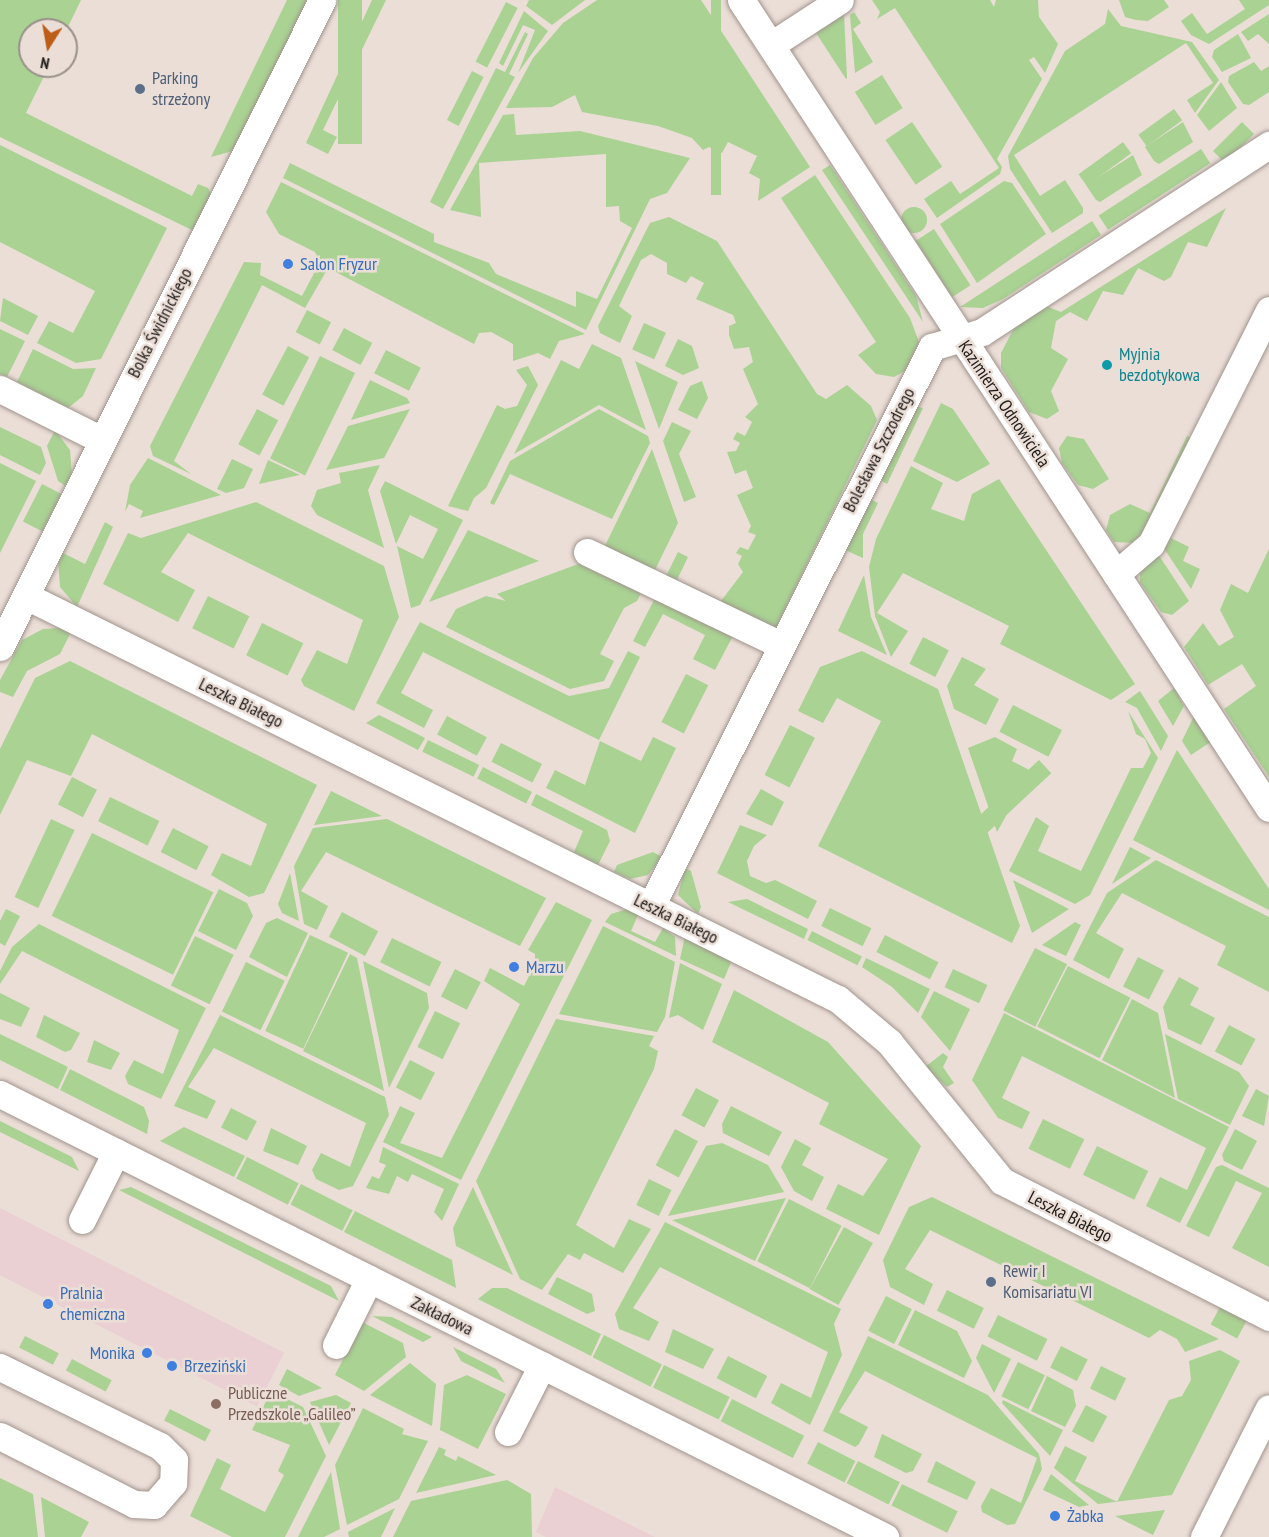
<!DOCTYPE html>
<html>
<head>
<meta charset="utf-8">
<style>
	body { margin:0 }
	#map { position:relative; width:1269px; height:1537px; overflow:hidden; background:#ebded7; font-family:"PT Sans Narrow",sans-serif }
	div>[style] { position:absolute }
	[style*='--x'] { left:calc(var(--x)*1px); top:calc(var(--y)*1px); width:calc(var(--w)*1px); rotate:calc(var(--a)*1deg) }
	.commercial>* { inset:0; background:#eacfd3; transform-origin:0 0 }
	.green>* { inset:0; background:#a9d293; transform-origin:0 0 }
	.round { border-radius:50% }
	.roads { filter:drop-shadow(0 0 2px #a0948d) drop-shadow(0 0 2px #a0948d) }
	.minor>* { height:27px; margin:-13.5px; padding:0 13.5px; transform-origin:13.5px; border-radius:13.5px; background:#fff }
	.dots>* { width:16px; height:16px; translate:-50% -50%; box-sizing:border-box; border:3px solid #ebded7; border-radius:50% }
	span { translate:-50% -50%; white-space:nowrap; text-align:center; line-height:1.15; -webkit-text-stroke:5px #ebded7; paint-order:stroke }
	.service-label { font-size:18px; color:#4e5e75 }
	.left { translate:0 -50%; text-align:left }
	.shop-label { font-size:18px; color:#366cbe }
	.right { translate:-100% -50%; text-align:right }
	.street-label { font-size:18px; color:#1e1a17 }
	.culture-label { font-size:18px; color:#0d838f }
	.education-label { font-size:18px; color:#785e54 }
	.north { position:absolute; left:18px; top:18px; width:60px; height:60px; box-sizing:border-box; background:#ebded7; border:2px solid #99908a; border-radius:50%; rotate:191deg; font-size:16px; font-weight:700; line-height:24px; text-align:center; color:#1e1a17 }
	.north::after { content:''; display:block; margin:auto; width:21px; height:27px; background:#bd5e18; clip-path:polygon(50% 0,100% 100%,50% 72%,0 100%) }
</style>
</head>
<body>
<div id="map">
	<div class="commercial">
		<i style="left:0;top:1208px;width:319px;height:60px;rotate:27deg"></i>
		<i style="clip-path:polygon(555px 1487px,655px 1537px,546px 1537px,536px 1532px)"></i>
	</div>
	<div class="green">
		<i style="clip-path:polygon(0 0,81px 0,66px 31px,30px 30px,30px 66px,49px 66px,26px 113px,192px 196px,198px 184px,208px 188px,211px 194px,194px 231px,0 137px)"></i>
		<i style="clip-path:polygon(287px 0,309px 0,233px 151px,211px 157px)"></i>
		<i style="left:338px;top:0;width:24px;height:144px"></i>
		<i style="clip-path:polygon(372px 0,386px 0,323px 130px,337px 137px,328px 154px,306px 143px)"></i>
		<i style="clip-path:polygon(529px 0,585px 0,552px 25px,526px 6px)"></i>
		<i style="clip-path:polygon(597px 0,701px 0,810px 167px,758px 201px,760px 179px,749px 173px,757px 156px,728px 142px,722px 153px,709px 147px,703px 150px,692px 138px,658px 126px,582px 112px,575px 95px,552px 107px,506px 108px,533px 58px,563px 23px)"></i>
		<i style="left:711px;top:0;width:10px;height:195px"></i>
		<i style="clip-path:polygon(872px 0,990px 0,994px 7px,996px 0,1038px 0,1039px 17px,1058px 44px,1045px 73px,1034px 57px,1029px 60px,1042px 79px,997px 159px,1002px 167px,1000px 174px,937px 218px,924px 199px,951px 181px,960px 194px,999px 168px,895px 8px,877px 19px,880px 12px)"></i>
		<i style="clip-path:polygon(1119px 0,1164px 0,1169px 7px,1148px 21px,1136px 20px,1125px 17px)"></i>
		<i style="clip-path:polygon(1239px 0,1269px 0,1269px 5px,1209px 44px,1191px 35px,1181px 21px,1192px 13px,1207px 34px,1245px 9px)"></i>
		<i style="left:506px;top:2px;width:13px;height:67px;rotate:27deg"></i>
		<i style="clip-path:polygon(1108px 9px,1121px 26px,1192px 42px,1219px 80px,1195px 113px,1187px 100px,1213px 83px,1186px 43px,1014px 155px,1040px 196px,1065px 180px,1083px 208px,1083px 213px,1052px 233px,1010px 169px,1008px 156px,1065px 51px,1105px 24px)"></i>
		<i style="clip-path:polygon(524px 11px,548px 31px,518px 73px,535px 30px,523px 25px,503px 66px,499px 63px)"></i>
		<i style="clip-path:polygon(854px 12px,861px 23px,853px 29px,873px 62px,855px 73px,850px 15px)"></i>
		<i style="clip-path:polygon(844px 13px,847px 78px,846px 79px,816px 33px)"></i>
		<i style="clip-path:polygon(1269px 14px,1269px 44px,1258px 34px,1248px 41px,1241px 32px)"></i>
		<i style="clip-path:polygon(525px 32px,528px 34px,509px 74px,515px 77px,443px 209px,430px 202px,496px 68px,505px 72px)"></i>
		<i style="clip-path:polygon(1238px 34px,1251px 58px,1222px 72px,1212px 57px,1214px 50px)"></i>
		<i style="clip-path:polygon(1254px 62px,1261px 71px,1269px 66px,1269px 92px,1249px 105px,1243px 104px,1228px 82px,1229px 76px)"></i>
		<i style="left:472px;top:71px;width:13px;height:55px;rotate:27deg"></i>
		<i style="left:882px;top:75px;width:39px;height:32px;rotate:58deg"></i>
		<i style="clip-path:polygon(1221px 82px,1237px 108px,1209px 131px,1197px 115px)"></i>
		<i style="left:1174px;top:109px;width:14px;height:44px;rotate:54deg"></i>
		<i style="clip-path:polygon(514px 114px,516px 135px,580px 131px,690px 158px,667px 193px,650px 199px,586px 330px,283px 178px,290px 163px,434px 234px,434px 242px,489px 263px,496px 274px,576px 307px,576px 291px,597px 299px,632px 228px,620px 221px,619px 206px,606px 207px,606px 154px,479px 163px,481px 217px,450px 210px,503px 115px)"></i>
		<i style="left:912px;top:122px;width:54px;height:32px;rotate:56deg"></i>
		<i style="clip-path:polygon(1183px 122px,1193px 142px,1159px 164px,1154px 161px,1145px 147px)"></i>
		<i style="left:1242px;top:122px;width:17px;height:41px;rotate:45deg"></i>
		<i style="left:1123px;top:142px;width:14px;height:55px;rotate:54deg"></i>
		<i style="clip-path:polygon(0 145px,167px 228px,101px 359px,76px 363px,37px 343px,49px 321px,73px 333px,95px 291px,0 242px)"></i>
		<i style="left:1201px;top:149px;width:17px;height:122px;rotate:57deg"></i>
		<i style="clip-path:polygon(1133px 155px,1142px 175px,1100px 202px,1096px 200px,1086px 185px)"></i>
		<i style="clip-path:polygon(830px 165px,916px 296px,923px 322px,822px 170px)"></i>
		<i style="clip-path:polygon(815px 175px,910px 318px,919px 342px,905px 371px,894px 377px,876px 374px,858px 355px,876px 342px,781px 198px)"></i>
		<i style="clip-path:polygon(1004px 181px,1012px 183px,1046px 234px,977px 283px,940px 224px)"></i>
		<i style="clip-path:polygon(281px 182px,585px 334px,559px 341px,550px 359px,538px 353px,513px 361px,513px 344px,491px 332px,479px 333px,474px 344px,328px 268px,305px 308px,262px 285px,174px 461px,191px 474px,153px 456px,150px 446px,244px 262px,261px 263px,260px 275px,302px 296px,320px 262px,315px 252px,279px 234px,266px 212px)"></i>
		<i class="round" style="left:901px;top:207px;width:26px;height:26px"></i>
		<i style="clip-path:polygon(1226px 208px,1207px 247px,1188px 242px,1171px 277px,1164px 281px,1138px 268px,1123px 295px,1103px 291px,1087px 321px,1070px 312px,1056px 321px,1051px 348px,1068px 359px,1051px 391px,1059px 411px,1047px 419px,1029px 412px,1001px 368px,1001px 353px,1014px 328px,1046px 306px,1061px 312px)"></i>
		<i style="clip-path:polygon(669px 217px,717px 241px,817px 394px,826px 399px,847px 385px,871px 406px,877px 420px,774px 632px,665px 578px,678px 552px,688px 557px,677px 580px,721px 601px,743px 572px,738px 564px,742px 556px,736px 553px,740px 547px,748px 550px,756px 535px,748px 532px,751px 526px,737px 495px,753px 488px,746px 470px,735px 474px,727px 452px,736px 451px,740px 443px,733px 439px,737px 432px,745px 436px,752px 422px,745px 417px,758px 404px,743px 369px,753px 362px,749px 347px,734px 349px,729px 335px,729px 326px,736px 323px,733px 315px,696px 299px,704px 283px,691px 276px,686px 283px,667px 274px,667px 263px,651px 254px,641px 260px,619px 306px,632px 316px,620px 343px,600px 333px,598px 326px,650px 223px)"></i>
		<i style="clip-path:polygon(1092px 221px,1101px 235px,1003px 299px,983px 308px,960px 307px)"></i>
		<i style="left:934px;top:229px;width:67px;height:22px;rotate:57deg"></i>
		<i style="clip-path:polygon(3px 298px,38px 316px,28px 335px,0 321px)"></i>
		<i style="left:307px;top:310px;width:27px;height:25px;rotate:27deg"></i>
		<i style="left:644px;top:323px;width:24px;height:29px;rotate:24deg"></i>
		<i style="left:344px;top:328px;width:32px;height:25px;rotate:28deg"></i>
		<i style="clip-path:polygon(0 329px,25px 341px,7px 377px,0 374px)"></i>
		<i style="clip-path:polygon(678px 339px,692px 346px,699px 368px,683px 375px,665px 366px)"></i>
		<i style="clip-path:polygon(592px 344px,621px 358px,646px 430px,599px 405px,514px 454px,561px 360px,579px 369px)"></i>
		<i style="left:288px;top:346px;width:24px;height:55px;rotate:28deg"></i>
		<i style="clip-path:polygon(33px 349px,73px 369px,96px 368px,83px 396px,68px 408px,17px 382px)"></i>
		<i style="left:386px;top:350px;width:39px;height:26px;rotate:27deg"></i>
		<i style="left:320px;top:356px;width:39px;height:114px;rotate:26deg"></i>
		<i style="clip-path:polygon(635px 361px,678px 382px,659px 429px)"></i>
		<i style="clip-path:polygon(528px 366px,538px 385px,486px 488px,474px 498px,468px 511px,448px 506px,497px 405px,505px 409px,517px 406px,527px 385px,516px 370px)"></i>
		<i style="clip-path:polygon(370px 380px,407px 398px,410px 403px,351px 420px)"></i>
		<i style="clip-path:polygon(702px 381px,708px 398px,697px 419px,678px 410px,690px 386px)"></i>
		<i style="clip-path:polygon(941px 403px,953px 409px,990px 464px,957px 482px,913px 461px)"></i>
		<i style="clip-path:polygon(916px 406px,923px 408px,887px 484px,879px 479px)"></i>
		<i style="left:257px;top:409px;width:24px;height:40px;rotate:28deg"></i>
		<i style="clip-path:polygon(410px 409px,384px 458px,326px 470px,348px 426px)"></i>
		<i style="clip-path:polygon(599px 409px,648px 436px,650px 443px,612px 519px,510px 474px,494px 505px,490px 503px,510px 461px)"></i>
		<i style="clip-path:polygon(672px 422px,691px 431px,679px 454px,696px 497px,684px 502px,663px 441px)"></i>
		<i style="clip-path:polygon(0 427px,41px 447px,46px 463px,40px 475px,0 455px)"></i>
		<i style="clip-path:polygon(55px 430px,70px 450px,72px 475px,67px 487px,58px 481px,47px 446px)"></i>
		<i style="clip-path:polygon(1067px 436px,1084px 439px,1109px 479px,1093px 489px,1078px 485px,1062px 463px,1059px 448px)"></i>
		<i style="clip-path:polygon(1187px 436px,1193px 438px,1146px 535px,1136px 543px,1114px 542px,1106px 530px,1110px 515px,1130px 504px,1150px 513px)"></i>
		<i style="clip-path:polygon(652px 449px,678px 523px,653px 574px,602px 552px)"></i>
		<i style="clip-path:polygon(148px 458px,221px 495px,140px 518px,143px 511px,129px 504px,125px 512px,130px 485px)"></i>
		<i style="clip-path:polygon(232px 459px,253px 469px,244px 488px,226px 493px,217px 489px)"></i>
		<i style="clip-path:polygon(268px 460px,300px 475px,259px 484px)"></i>
		<i style="clip-path:polygon(0 463px,36px 481px,0 553px)"></i>
		<i style="clip-path:polygon(380px 465px,368px 490px,384px 548px,317px 515px,311px 506px,317px 490px,341px 483px,339px 473px)"></i>
		<i style="clip-path:polygon(911px 466px,943px 483px,931px 509px,964px 521px,972px 494px,999px 479px,1135px 684px,1111px 700px,1000px 644px,1009px 626px,903px 573px,877px 613px,908px 631px,891px 657px,875px 616px,869px 567px,876px 539px)"></i>
		<i style="clip-path:polygon(385px 481px,463px 520px,420px 605px,411px 608px,397px 546px,423px 559px,438px 529px,410px 515px,396px 544px,380px 491px)"></i>
		<i style="left:42px;top:484px;width:22px;height:42px;rotate:27deg"></i>
		<i style="clip-path:polygon(870px 499px,878px 503px,863px 534px,863px 558px,845px 550px)"></i>
		<i style="clip-path:polygon(256px 502px,384px 566px,399px 617px,354px 711px,304px 686px,301px 680px,317px 650px,347px 664px,363px 620px,188px 533px,161px 572px,195px 590px,178px 622px,103px 584px,128px 533px,141px 538px)"></i>
		<i style="clip-path:polygon(105px 522px,113px 527px,77px 607px,60px 587px,58px 559px,61px 552px,85px 564px)"></i>
		<i style="clip-path:polygon(468px 530px,539px 561px,429px 602px)"></i>
		<i style="clip-path:polygon(1165px 535px,1189px 547px,1183px 561px,1200px 569px,1191px 589px,1161px 544px)"></i>
		<i style="clip-path:polygon(1269px 549px,1269px 777px,1224px 709px,1256px 686px,1242px 664px,1208px 685px,1184px 647px,1203px 623px,1219px 646px,1234px 637px,1220px 610px,1231px 584px,1248px 593px)"></i>
		<i style="clip-path:polygon(1156px 551px,1189px 601px,1172px 615px,1161px 612px,1140px 582px,1140px 573px)"></i>
		<i style="clip-path:polygon(589px 560px,645px 585px,637px 601px,624px 608px,600px 654px,614px 661px,604px 681px,570px 689px,446px 627px,456px 609px,486px 596px,506px 601px,497px 594px)"></i>
		<i style="clip-path:polygon(864px 575px,871px 617px,887px 655px,838px 631px)"></i>
		<i style="clip-path:polygon(658px 592px,736px 630px,715px 670px,693px 659px,705px 635px,663px 614px,645px 647px,633px 641px)"></i>
		<i style="left:208px;top:596px;width:46px;height:36px;rotate:26deg"></i>
		<i style="clip-path:polygon(420px 622px,569px 696px,609px 688px,628px 651px,640px 657px,599px 740px,423px 652px,401px 693px,433px 710px,424px 728px,376px 703px)"></i>
		<i style="left:262px;top:623px;width:46px;height:36px;rotate:26deg"></i>
		<i style="clip-path:polygon(59px 628px,71px 632px,60px 654px,27px 671px,13px 697px,0 692px,0 680px,22px 640px,43px 629px)"></i>
		<i style="left:923px;top:637px;width:29px;height:30px;rotate:27deg"></i>
		<i style="clip-path:polygon(862px 651px,938px 689px,1020px 926px,1012px 943px,818px 846px,881px 721px,837px 698px,823px 723px,798px 711px,820px 667px)"></i>
		<i style="clip-path:polygon(962px 657px,986px 669px,974px 685px,999px 699px,986px 725px,954px 709px,947px 686px)"></i>
		<i style="clip-path:polygon(70px 661px,317px 785px,264px 893px,249px 897px,211px 875px,222px 853px,251px 866px,267px 824px,92px 734px,71px 776px,27px 760px,0 815px,0 749px,35px 678px)"></i>
		<i style="left:686px;top:674px;width:25px;height:54px;rotate:27deg"></i>
		<i style="clip-path:polygon(1174px 688px,1184px 706px,1173px 726px,1158px 701px)"></i>
		<i style="clip-path:polygon(1140px 691px,1168px 736px,1161px 751px,1137px 708px,1125px 702px)"></i>
		<i style="left:1013px;top:705px;width:55px;height:30px;rotate:27deg"></i>
		<i style="clip-path:polygon(1128px 711px,1158px 758px,1090px 895px,1075px 904px,1009px 871px,1036px 817px,1049px 826px,1038px 851px,1081px 871px,1131px 768px,1143px 768px,1151px 753px,1145px 739px,1136px 734px)"></i>
		<i style="clip-path:polygon(379px 715px,425px 738px,418px 750px,366px 723px)"></i>
		<i style="left:447px;top:716px;width:45px;height:21px;rotate:28deg"></i>
		<i style="clip-path:polygon(1194px 716px,1212px 741px,1191px 755px,1182px 741px)"></i>
		<i style="left:790px;top:725px;width:28px;height:56px;rotate:27deg"></i>
		<i style="clip-path:polygon(653px 737px,676px 748px,635px 833px,546px 788px,555px 770px,585px 785px,600px 741px,641px 761px)"></i>
		<i style="clip-path:polygon(995px 737px,1017px 749px,1012px 761px,1031px 771px,997px 832px,968px 748px)"></i>
		<i style="left:428px;top:740px;width:57px;height:13px;rotate:26deg"></i>
		<i style="left:501px;top:743px;width:46px;height:21px;rotate:27deg"></i>
		<i style="clip-path:polygon(1177px 750px,1269px 889px,1269px 910px,1133px 840px)"></i>
		<i style="left:1039px;top:760px;width:18px;height:90px;rotate:47deg"></i>
		<i style="left:483px;top:767px;width:55px;height:13px;rotate:27deg"></i>
		<i style="left:72px;top:777px;width:28px;height:31px;rotate:27deg"></i>
		<i style="clip-path:polygon(761px 789px,784px 802px,772px 826px,746px 814px)"></i>
		<i style="clip-path:polygon(331px 791px,382px 816px,314px 825px)"></i>
		<i style="clip-path:polygon(536px 794px,607px 830px,610px 841px,598px 865px,574px 852px,583px 831px,531px 805px)"></i>
		<i style="left:110px;top:797px;width:55px;height:27px;rotate:26deg"></i>
		<i style="left:51px;top:819px;width:26px;height:86px;rotate:25deg"></i>
		<i style="clip-path:polygon(387px 819px,546px 898px,520px 946px,326px 852px,301px 891px,328px 906px,317px 930px,304px 924px,294px 866px,313px 828px)"></i>
		<i style="clip-path:polygon(740px 825px,767px 835px,754px 846px,747px 861px,750px 876px,766px 883px,775px 880px,817px 901px,808px 919px,717px 873px)"></i>
		<i style="left:173px;top:828px;width:40px;height:27px;rotate:27deg"></i>
		<i style="left:92px;top:833px;width:135px;height:92px;rotate:26deg"></i>
		<i style="clip-path:polygon(1130px 847px,1151px 858px,1112px 884px)"></i>
		<i style="clip-path:polygon(653px 852px,662px 857px,648px 875px,630px 879px,614px 872px,617px 865px)"></i>
		<i style="clip-path:polygon(1156px 860px,1269px 917px,1269px 992px,1217px 965px,1226px 946px,1122px 893px,1096px 933px,1124px 949px,1109px 979px,1073px 960px,1107px 893px)"></i>
		<i style="clip-path:polygon(685px 868px,691px 871px,701px 907px,698px 914px,678px 895px)"></i>
		<i style="clip-path:polygon(290px 873px,299px 921px,282px 913px,278px 904px)"></i>
		<i style="clip-path:polygon(1013px 880px,1069px 909px,1032px 933px)"></i>
		<i style="clip-path:polygon(219px 889px,247px 903px,253px 916px,236px 950px,198px 931px)"></i>
		<i style="clip-path:polygon(747px 899px,808px 929px,804px 939px,728px 902px)"></i>
		<i style="clip-path:polygon(556px 902px,592px 920px,461px 1180px,383px 1142px,400px 1106px,415px 1113px,400px 1143px,442px 1158px,520px 1004px,484px 981px,490px 968px,524px 986px,535px 964px,535px 954px,528px 950px)"></i>
		<i style="left:830px;top:908px;width:46px;height:20px;rotate:26deg"></i>
		<i style="clip-path:polygon(6px 909px,20px 916px,5px 946px,0 943px,0 921px)"></i>
		<i style="clip-path:polygon(627px 909px,638px 915px,631px 931px,655px 942px,663px 928px,675px 937px,676px 956px,605px 922px,611px 914px)"></i>
		<i style="left:342px;top:912px;width:41px;height:28px;rotate:28deg"></i>
		<i style="clip-path:polygon(277px 918px,308px 933px,287px 977px,249px 957px,266px 923px)"></i>
		<i style="clip-path:polygon(1075px 922px,1081px 925px,1066px 956px,1042px 945px)"></i>
		<i style="clip-path:polygon(39px 924px,206px 1008px,161px 1099px,128px 1084px,125px 1076px,134px 1060px,163px 1074px,179px 1030px,22px 951px,0 984px,0 971px,12px 947px)"></i>
		<i style="clip-path:polygon(603px 926px,675px 962px,665px 1017px,657px 1032px,559px 1014px)"></i>
		<i style="left:812px;top:931px;width:56px;height:10px;rotate:27deg"></i>
		<i style="left:310px;top:935px;width:42px;height:106px;rotate:25deg"></i>
		<i style="left:885px;top:935px;width:60px;height:19px;rotate:27deg"></i>
		<i style="left:195px;top:936px;width:43px;height:55px;rotate:26deg"></i>
		<i style="clip-path:polygon(685px 936px,732px 960px,724px 979px,680px 959px)"></i>
		<i style="left:392px;top:938px;width:55px;height:27px;rotate:26deg"></i>
		<i style="left:1035px;top:948px;width:36px;height:70px;rotate:27deg"></i>
		<i style="clip-path:polygon(350px 954px,357px 958px,384px 1091px,303px 1051px)"></i>
		<i style="left:1138px;top:957px;width:29px;height:33px;rotate:27deg"></i>
		<i style="clip-path:polygon(866px 958px,930px 989px,918px 1013px,892px 987px,862px 967px)"></i>
		<i style="clip-path:polygon(363px 961px,427px 993px,429px 1008px,389px 1088px)"></i>
		<i style="left:246px;top:962px;width:43px;height:55px;rotate:26deg"></i>
		<i style="clip-path:polygon(680px 963px,722px 984px,703px 1030px,678px 1015px,669px 1018px)"></i>
		<i style="left:1068px;top:966px;width:70px;height:68px;rotate:27deg"></i>
		<i style="left:455px;top:969px;width:29px;height:31px;rotate:27deg"></i>
		<i style="left:953px;top:969px;width:38px;height:20px;rotate:25deg"></i>
		<i style="clip-path:polygon(1179px 977px,1199px 988px,1190px 1005px,1215px 1018px,1201px 1045px,1168px 1029px,1163px 1007px)"></i>
		<i style="clip-path:polygon(734px 990px,828px 1042px,921px 1146px,879px 1235px,826px 1209px,838px 1184px,863px 1196px,888px 1159px,819px 1124px,829px 1103px,712px 1042px)"></i>
		<i style="clip-path:polygon(934px 991px,970px 1009px,950px 1051px,921px 1017px)"></i>
		<i style="clip-path:polygon(0 993px,30px 1008px,21px 1027px,0 1019px)"></i>
		<i style="clip-path:polygon(1132px 999px,1158px 1013px,1175px 1098px,1102px 1060px)"></i>
		<i style="left:435px;top:1011px;width:28px;height:40px;rotate:26deg"></i>
		<i style="clip-path:polygon(1004px 1013px,1229px 1127px,1180px 1223px,1146px 1206px,1160px 1177px,1187px 1190px,1206px 1148px,1022px 1056px,1002px 1098px,1030px 1112px,1022px 1129px,998px 1118px,972px 1080px)"></i>
		<i style="clip-path:polygon(44px 1015px,80px 1033px,71px 1050px,65px 1052px,36px 1037px)"></i>
		<i style="clip-path:polygon(220px 1015px,385px 1097px,389px 1115px,353px 1186px,339px 1190px,316px 1179px,312px 1170px,321px 1153px,350px 1167px,366px 1123px,214px 1048px,188px 1087px,216px 1101px,207px 1119px,174px 1106px)"></i>
		<i style="clip-path:polygon(556px 1019px,654px 1036px,649px 1046px,658px 1051px,654px 1069px,576px 1225px,614px 1248px,629px 1219px,651px 1229px,623px 1273px,584px 1253px,580px 1260px,568px 1254px,542px 1290px,520px 1279px,476px 1181px)"></i>
		<i style="left:1229px;top:1025px;width:30px;height:30px;rotate:28deg"></i>
		<i style="clip-path:polygon(0 1034px,68px 1067px,58px 1089px,0 1060px)"></i>
		<i style="clip-path:polygon(1165px 1034px,1239px 1072px,1249px 1086px,1230px 1125px,1178px 1099px)"></i>
		<i style="clip-path:polygon(94px 1040px,120px 1053px,111px 1070px,87px 1062px)"></i>
		<i style="clip-path:polygon(943px 1053px,948px 1057px,943px 1067px,954px 1083px,947px 1087px,925px 1067px)"></i>
		<i style="left:410px;top:1060px;width:28px;height:31px;rotate:27deg"></i>
		<i style="clip-path:polygon(70px 1069px,144px 1107px,149px 1121px,147px 1134px,60px 1090px)"></i>
		<i style="left:696px;top:1088px;width:26px;height:31px;rotate:28deg"></i>
		<i style="clip-path:polygon(1256px 1089px,1269px 1096px,1264px 1126px,1242px 1116px)"></i>
		<i style="clip-path:polygon(731px 1106px,782px 1132px,769px 1156px,723px 1133px,722px 1124px)"></i>
		<i style="left:231px;top:1108px;width:29px;height:22px;rotate:27deg"></i>
		<i style="left:1043px;top:1119px;width:46px;height:33px;rotate:26deg"></i>
		<i style="clip-path:polygon(0 1121px,72px 1157px,79px 1171px,0 1132px)"></i>
		<i style="clip-path:polygon(184px 1127px,245px 1156px,234px 1177px,160px 1141px)"></i>
		<i style="clip-path:polygon(271px 1128px,307px 1146px,298px 1165px,263px 1151px)"></i>
		<i style="left:675px;top:1129px;width:26px;height:41px;rotate:28deg"></i>
		<i style="clip-path:polygon(1235px 1129px,1257px 1141px,1242px 1170px,1224px 1161px,1222px 1155px)"></i>
		<i style="clip-path:polygon(795px 1139px,811px 1148px,802px 1165px,824px 1177px,812px 1201px,794px 1191px,781px 1167px)"></i>
		<i style="clip-path:polygon(722px 1143px,768px 1165px,784px 1192px,668px 1216px,706px 1146px)"></i>
		<i style="left:1097px;top:1146px;width:57px;height:32px;rotate:26deg"></i>
		<i style="clip-path:polygon(383px 1147px,459px 1184px,442px 1221px,434px 1212px,444px 1189px,412px 1174px,408px 1182px,397px 1176px,389px 1194px,366px 1188px,372px 1176px,379px 1179px,386px 1165px,379px 1162px)"></i>
		<i style="left:247px;top:1157px;width:58px;height:24px;rotate:27deg"></i>
		<i style="clip-path:polygon(1222px 1165px,1269px 1188px,1269px 1267px,1232px 1248px,1262px 1193px,1236px 1181px,1209px 1237px,1186px 1226px,1216px 1167px)"></i>
		<i style="left:649px;top:1179px;width:25px;height:29px;rotate:26deg"></i>
		<i style="left:301px;top:1184px;width:58px;height:23px;rotate:27deg"></i>
		<i style="clip-path:polygon(131px 1187px,331px 1286px,339px 1301px,119px 1190px)"></i>
		<i style="clip-path:polygon(473px 1187px,513px 1275px,456px 1246px,453px 1228px)"></i>
		<i style="clip-path:polygon(932px 1197px,1219px 1339px,1185px 1352px,1177px 1339px,1160px 1330px,1149px 1338px,930px 1230px,905px 1269px,933px 1284px,924px 1305px,890px 1287px,883px 1260px,909px 1207px)"></i>
		<i style="clip-path:polygon(786px 1198px,755px 1261px,672px 1220px)"></i>
		<i style="left:789px;top:1199px;width:59px;height:70px;rotate:27deg"></i>
		<i style="clip-path:polygon(355px 1211px,452px 1260px,456px 1288px,344px 1232px)"></i>
		<i style="clip-path:polygon(665px 1222px,841px 1309px,834px 1324px,842px 1355px,810px 1425px,771px 1403px,781px 1383px,811px 1398px,828px 1352px,660px 1267px,633px 1308px,659px 1322px,649px 1341px,619px 1329px,615px 1314px)"></i>
		<i style="left:844px;top:1227px;width:33px;height:71px;rotate:29deg"></i>
		<i style="clip-path:polygon(557px 1277px,592px 1294px,595px 1311px,587px 1314px,548px 1294px)"></i>
		<i style="clip-path:polygon(492px 1288px,507px 1288px,601px 1334px,591px 1356px,478px 1299px)"></i>
		<i style="left:947px;top:1290px;width:41px;height:23px;rotate:26deg"></i>
		<i style="left:886px;top:1296px;width:29px;height:39px;rotate:27deg"></i>
		<i style="left:1221px;top:1305px;width:30px;height:22px;rotate:28deg"></i>
		<i style="clip-path:polygon(915px 1310px,957px 1331px,972px 1361px,964px 1378px,898px 1345px)"></i>
		<i style="left:998px;top:1315px;width:55px;height:24px;rotate:26deg"></i>
		<i style="clip-path:polygon(372px 1316px,392px 1317px,432px 1337px,423px 1342px)"></i>
		<i style="clip-path:polygon(362px 1322px,403px 1343px,406px 1357px,364px 1391px,335px 1375px)"></i>
		<i style="clip-path:polygon(673px 1329px,714px 1349px,703px 1369px,665px 1352px)"></i>
		<i style="left:604px;top:1335px;width:65px;height:25px;rotate:27deg"></i>
		<i style="left:25px;top:1336px;width:38px;height:13px;rotate:27deg"></i>
		<i style="clip-path:polygon(868px 1336px,988px 1395px,1039px 1454px,1042px 1469px,1015px 1524px,1007px 1525px,982px 1512px,981px 1506px,991px 1488px,1021px 1503px,1037px 1458px,865px 1371px,839px 1412px,868px 1427px,859px 1444px,855px 1447px,823px 1431px)"></i>
		<i style="clip-path:polygon(982px 1344px,1011px 1359px,994px 1393px,976px 1358px)"></i>
		<i style="left:1061px;top:1346px;width:30px;height:24px;rotate:27deg"></i>
		<i style="clip-path:polygon(453px 1347px,496px 1369px,505px 1383px,461px 1361px)"></i>
		<i style="clip-path:polygon(1220px 1350px,1240px 1361px,1172px 1495px,1098px 1504px,1054px 1468px,1065px 1446px,1087px 1457px,1075px 1481px,1117px 1502px,1169px 1400px,1182px 1396px,1191px 1380px,1189px 1361px)"></i>
		<i style="left:728px;top:1356px;width:44px;height:25px;rotate:27deg"></i>
		<i style="left:72px;top:1359px;width:45px;height:13px;rotate:28deg"></i>
		<i style="left:1018px;top:1362px;width:30px;height:38px;rotate:26deg"></i>
		<i style="clip-path:polygon(410px 1363px,436px 1384px,432px 1426px,370px 1395px)"></i>
		<i style="left:664px;top:1365px;width:73px;height:25px;rotate:26deg"></i>
		<i style="left:1101px;top:1366px;width:28px;height:25px;rotate:26deg"></i>
		<i style="clip-path:polygon(287px 1369px,322px 1388px,299px 1396px,279px 1385px)"></i>
		<i style="clip-path:polygon(467px 1375px,506px 1394px,478px 1449px,440px 1430px,444px 1385px)"></i>
		<i style="clip-path:polygon(1047px 1376px,1073px 1390px,1076px 1406px,1065px 1427px,1031px 1411px)"></i>
		<i style="clip-path:polygon(271px 1391px,303px 1407px,326px 1456px,285px 1537px,232px 1537px,190px 1516px,217px 1458px,231px 1465px,220px 1489px,265px 1512px,284px 1475px,278px 1471px,290px 1445px,252px 1430px)"></i>
		<i style="clip-path:polygon(336px 1395px,351px 1403px,329px 1445px,310px 1402px)"></i>
		<i style="left:732px;top:1399px;width:81px;height:25px;rotate:27deg"></i>
		<i style="clip-path:polygon(1003px 1400px,1063px 1430px,1050px 1456px,1002px 1403px)"></i>
		<i style="left:1086px;top:1405px;width:24px;height:30px;rotate:28deg"></i>
		<i style="clip-path:polygon(363px 1408px,404px 1429px,402px 1434px,428px 1441px,399px 1499px,347px 1525px,335px 1465px)"></i>
		<i style="left:170px;top:1409px;width:46px;height:13px;rotate:27deg"></i>
		<i style="clip-path:polygon(882px 1434px,922px 1454px,913px 1471px,906px 1473px,874px 1457px)"></i>
		<i style="left:818px;top:1442px;width:42px;height:24px;rotate:27deg"></i>
		<i style="clip-path:polygon(439px 1447px,446px 1450px,444px 1455px,456px 1461px,458px 1456px,496px 1475px,416px 1493px)"></i>
		<i style="left:858px;top:1461px;width:47px;height:25px;rotate:27deg"></i>
		<i style="clip-path:polygon(936px 1461px,976px 1482px,967px 1500px,927px 1482px)"></i>
		<i style="clip-path:polygon(331px 1472px,340px 1529px,324px 1537px,298px 1537px)"></i>
		<i style="clip-path:polygon(1051px 1474px,1089px 1505px,1079px 1507px,1043px 1490px)"></i>
		<i style="clip-path:polygon(0 1478px,33px 1494px,38px 1537px,0 1537px)"></i>
		<i style="clip-path:polygon(507px 1480px,531px 1494px,532px 1537px,393px 1537px,411px 1501px)"></i>
		<i style="left:902px;top:1484px;width:62px;height:24px;rotate:26deg"></i>
		<i style="clip-path:polygon(41px 1497px,89px 1522px,81px 1537px,45px 1537px)"></i>
		<i style="clip-path:polygon(395px 1508px,381px 1537px,349px 1537px,348px 1532px)"></i>
		<i style="clip-path:polygon(1165px 1510px,1153px 1535px,1115px 1516px)"></i>
	</div>
	<div class="roads">
		<div class="minor">
			<i style="--x:741;--y:0;--w:965;--a:56.84"></i>
			<i style="--x:771;--y:45;--w:82;--a:-33.1"></i>
			<i style="--x:0;--y:389;--w:114;--a:26.6"></i>
			<i style="--x:587;--y:552;--w:215;--a:25.6"></i>
			<i style="--x:1116;--y:574;--w:46;--a:-40.6"></i>
			<i style="--x:1151;--y:544;--w:262;--a:-63.2"></i>
			<i style="--x:26;--y:596;--w:907;--a:26.4"></i>
			<i style="--x:838;--y:999;--w:67;--a:40.1"></i>
			<i style="--x:889;--y:1042;--w:179;--a:50.9"></i>
			<i style="--x:1002;--y:1181;--w:300;--a:27"></i>
			<i style="--x:0;--y:647;--w:723;--a:-63.54"></i>
			<i style="--x:651;--y:906;--w:626;--a:-63.31"></i>
			<i style="--x:932;--y:347;--w:52;--a:-16.7"></i>
			<i style="--x:982;--y:332;--w:343;--a:-33.1"></i>
			<i style="--x:0;--y:1094;--w:990;--a:26.59"></i>
			<i style="--x:82;--y:1220;--w:76;--a:-63.4"></i>
			<i style="--x:336;--y:1345;--w:74;--a:-63.4"></i>
			<i style="--x:0;--y:1367;--w:178;--a:26.3"></i>
			<i style="--x:160;--y:1446;--w:20;--a:45"></i>
			<i style="--x:174;--y:1460;--w:23;--a:92"></i>
			<i style="--x:173;--y:1483;--w:29;--a:131"></i>
			<i style="--x:154;--y:1505;--w:20;--a:-177"></i>
			<i style="--x:134;--y:1504;--w:150;--a:-153.1"></i>
			<i style="--x:508;--y:1432;--w:75;--a:-63.1"></i>
			<i style="--x:1204;--y:1537;--w:144;--a:-63.3"></i>
		</div>
	</div>
	<div class="dots">
		<i style="left:140px;top:89px;background:#5c6f8a"></i>
		<i style="left:288px;top:264px;background:#3f7fe0"></i>
		<i style="left:1107px;top:365px;background:#0f9aa8"></i>
		<i style="left:514px;top:967px;background:#3f7fe0"></i>
		<i style="left:991px;top:1282px;background:#5c6f8a"></i>
		<i style="left:48px;top:1304px;background:#3f7fe0"></i>
		<i style="left:147px;top:1353px;background:#3f7fe0"></i>
		<i style="left:172px;top:1366px;background:#3f7fe0"></i>
		<i style="left:216px;top:1404px;background:#8d6e63"></i>
		<i style="left:1055px;top:1516px;background:#3f7fe0"></i>
	</div>
	<div class="service-label">
		<span class="left" style="left:152px;top:89px">Parking<br>strzeżony</span>
		<span class="left" style="left:1003px;top:1282px">Rewir I<br>Komisariatu VI</span>
	</div>
	<div class="shop-label">
		<span class="left" style="left:300px;top:264px">Salon Fryzur</span>
		<span class="left" style="left:526px;top:967px">Marzu</span>
		<span class="left" style="left:60px;top:1304px">Pralnia<br>chemiczna</span>
		<span class="right" style="left:135px;top:1353px">Monika</span>
		<span class="left" style="left:184px;top:1366px">Brzeziński</span>
		<span class="left" style="left:1067px;top:1516px">Żabka</span>
	</div>
	<div class="street-label">
		<span style="left:160px;top:323px;rotate:-63deg">Bolka Świdnickiego</span>
		<span style="left:1004px;top:404px;rotate:56deg">Kazimierza Odnowiciela</span>
		<span style="left:879px;top:450px;rotate:-63deg">Bolesława Szczodrego</span>
		<span style="left:241px;top:703px;rotate:26deg">Leszka Białego</span>
		<span style="left:676px;top:919px;rotate:26deg">Leszka Białego</span>
		<span style="left:1070px;top:1217px;rotate:27deg">Leszka Białego</span>
		<span style="left:442px;top:1316px;rotate:26deg">Zakładowa</span>
	</div>
	<div class="culture-label">
		<span class="left" style="left:1119px;top:365px">Myjnia<br>bezdotykowa</span>
	</div>
	<div class="education-label">
		<span class="left" style="left:228px;top:1404px">Publiczne<br>Przedszkole „Galileo”</span>
	</div>
	<div class="north">N</div>
</div>
</body>
</html>
